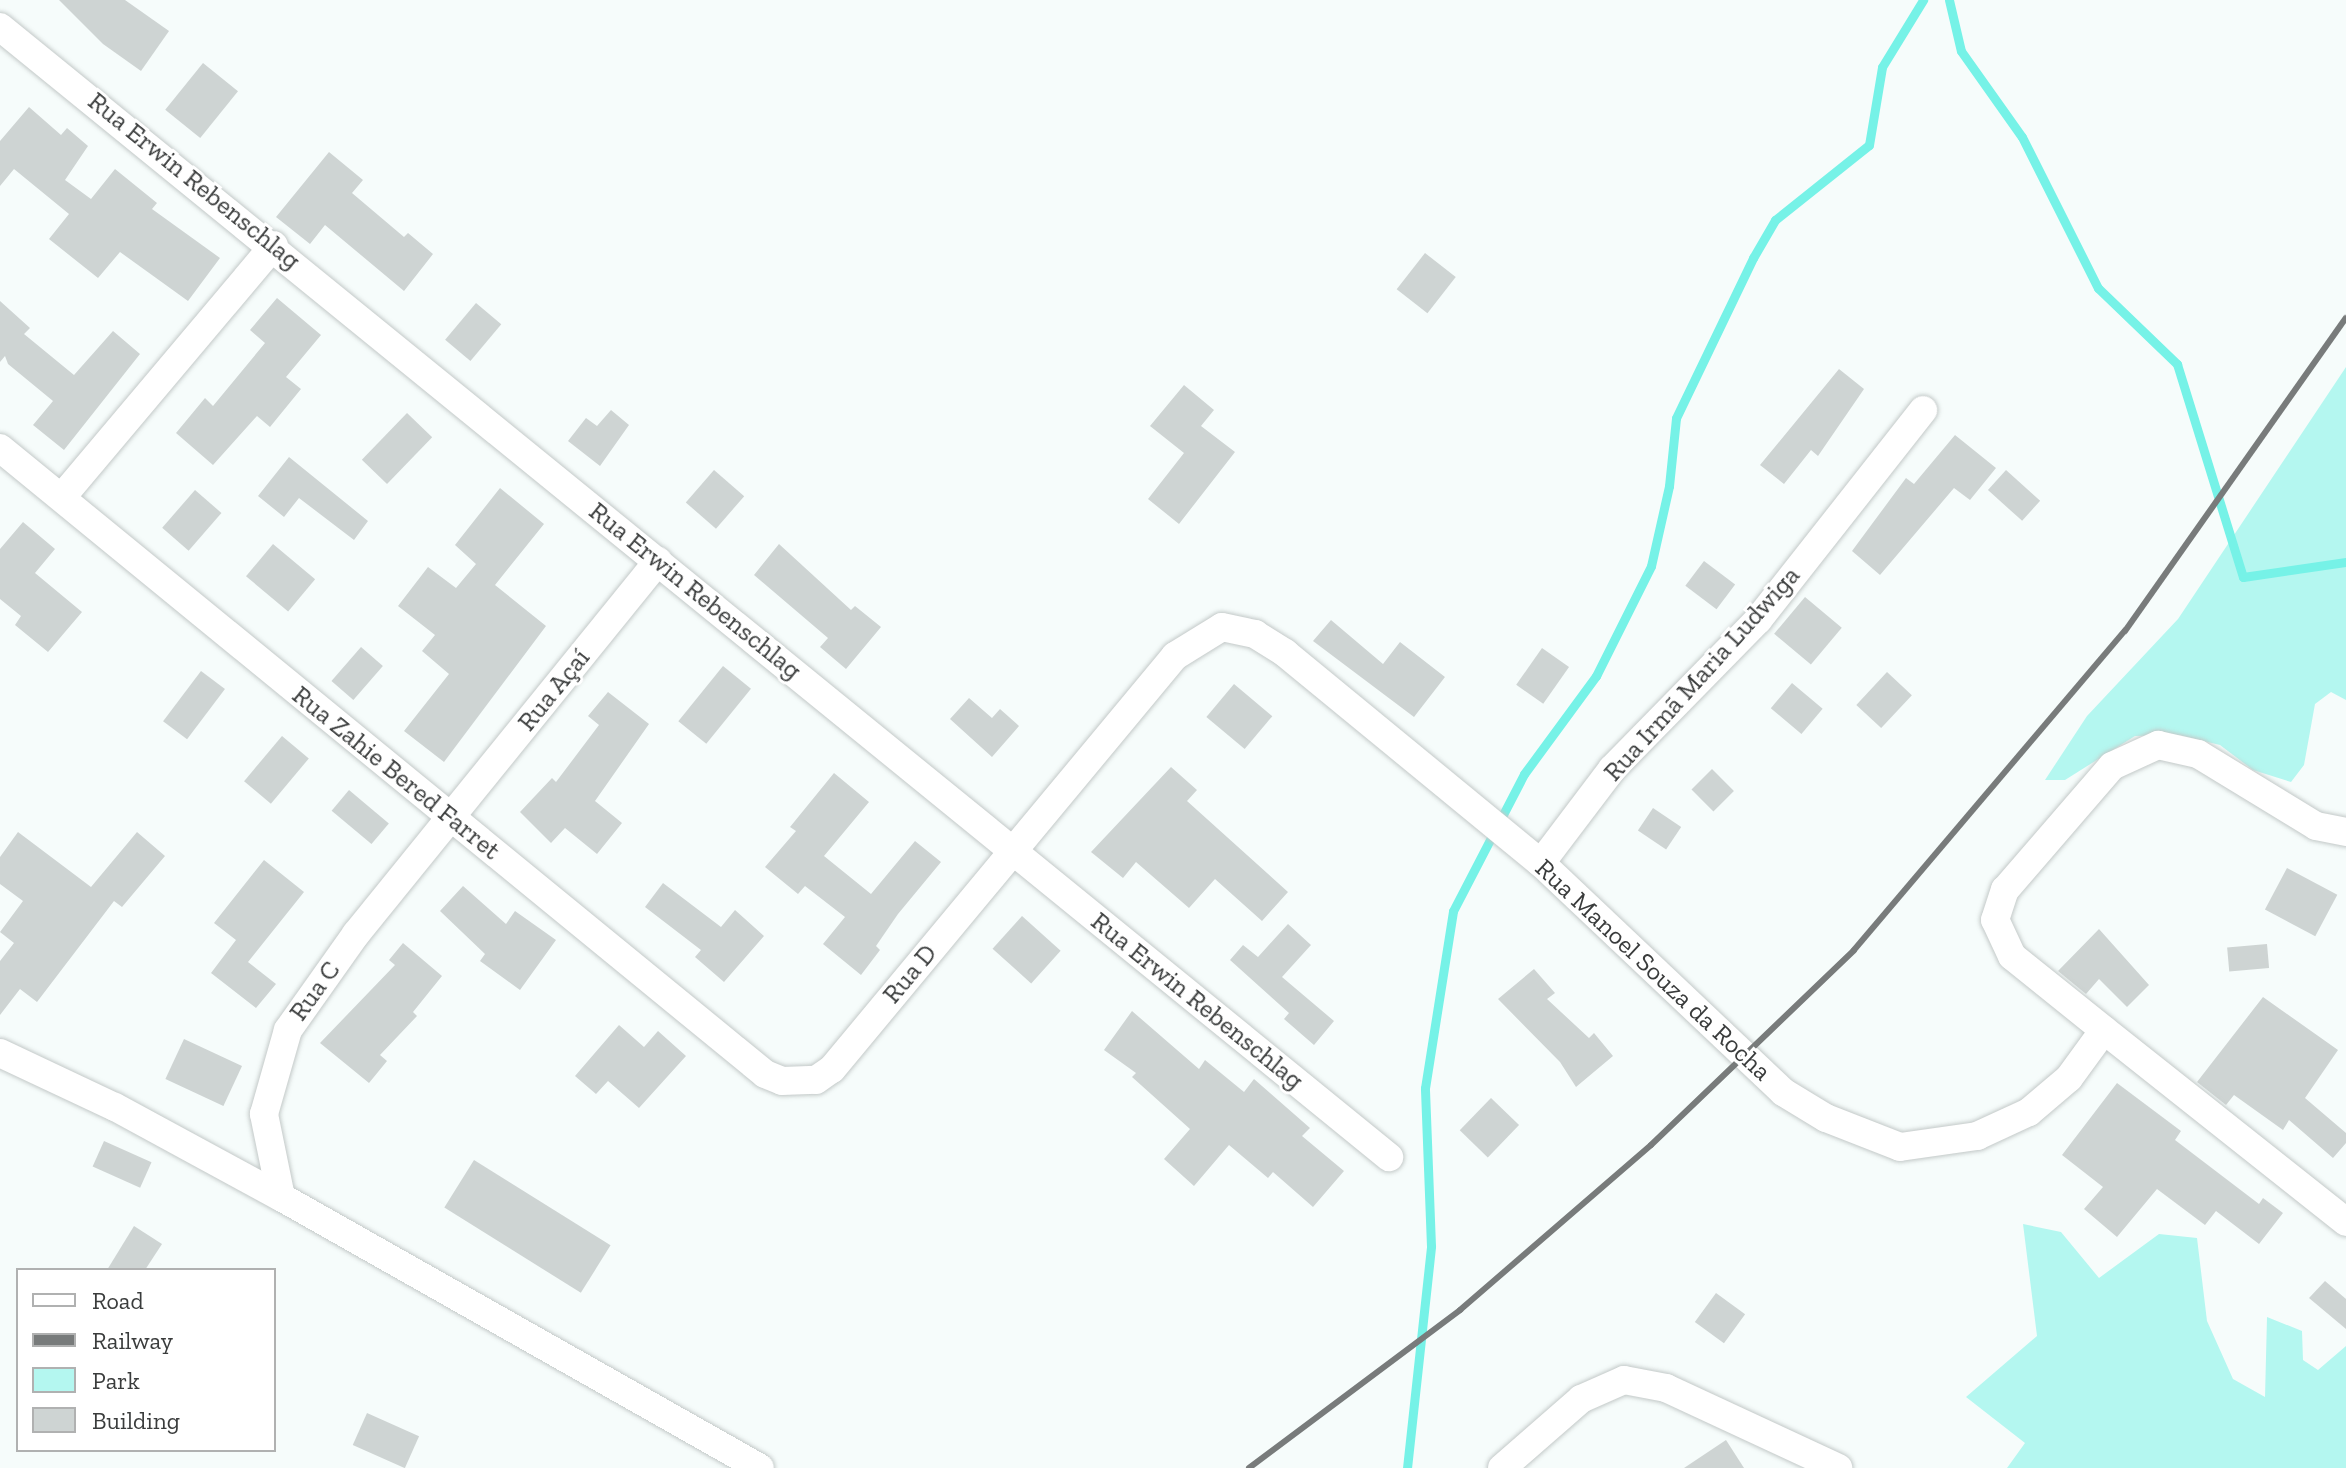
<!DOCTYPE html>
<html>
<head>
<meta charset="utf-8">
<style>
	body { margin:0 }
	#map { position:relative; width:2346px; height:1468px; overflow:hidden; background:#f6fcfb; font-family:"Zilla Slab",serif }
	div>[style] { position:absolute }
	[style*='--x'] { left:calc(var(--x)*1px); top:calc(var(--y)*1px); width:calc(var(--w)*1px); rotate:calc(var(--a)*1deg) }
	.green>* { inset:0; background:#b4f7f0 }
	.stream>* { height:9px; margin:-4.5px; padding:0 4.5px; transform-origin:4.5px; border-radius:4.5px; background:#76f2e7 }
	.building>* { inset:0; background:#ced4d3; transform-origin:0 0 }
	.roads { filter:drop-shadow(0 0 2px #c3c9c8) drop-shadow(0 0 2px #c3c9c8) }
	.minor>* { height:28px; margin:-14px; padding:0 14px; transform-origin:14px; border-radius:14px; background:#fff }
	.rail>* { height:6px; margin:-3px; padding:0 3px; transform-origin:3px; border-radius:3px; background:#787b7b }
	span { translate:-50% -50%; white-space:nowrap; text-align:center; line-height:1.15; -webkit-text-stroke:6px #fff; paint-order:stroke }
	.street-label { font-size:26px; color:#3a3c3c }
	.legend { position:absolute; left:16px; top:1268px; width:260px; height:184px; box-sizing:border-box; background:#fff; border:2px solid #b0b1b1; margin:0; padding:10px 14px; list-style:none; font-size:24px; color:#3a3c3c }
	.legend li { display:flex; align-items:center; gap:16px; height:40px }
	.legend b { width:40px; border:2px solid #b0b1b1 }
</style>
</head>
<body>
<div id="map">
	<div class="green">
		<i style="clip-path:polygon(2346px 367px,2346px 700px,2331px 692px,2315px 704px,2304px 765px,2291px 782px,2253px 770px,2220px 745px,2179px 735px,2135px 736px,2065px 780px,2045px 780px,2087px 716px,2178px 619px)"></i>
		<i style="clip-path:polygon(2023px 1224px,2061px 1232px,2099px 1278px,2159px 1234px,2197px 1238px,2207px 1321px,2233px 1379px,2265px 1397px,2267px 1317px,2302px 1331px,2303px 1360px,2318px 1370px,2346px 1346px,2346px 1468px,2007px 1468px,2025px 1443px,1966px 1397px,2037px 1336px)"></i>
	</div>
	<div class="stream">
		<i style="--x:1949;--y:0;--w:52;--a:76.8"></i>
		<i style="--x:1961;--y:51;--w:105;--a:54.7"></i>
		<i style="--x:2022;--y:137;--w:169;--a:63.3"></i>
		<i style="--x:2098;--y:288;--w:110;--a:43.9"></i>
		<i style="--x:2177;--y:364;--w:223;--a:72.8"></i>
		<i style="--x:2243;--y:577;--w:104;--a:-8.3"></i>
		<i style="--x:1407;--y:1468;--w:223;--a:-83.8"></i>
		<i style="--x:1431;--y:1246;--w:158;--a:-92.2"></i>
		<i style="--x:1425;--y:1088;--w:179;--a:-81"></i>
		<i style="--x:1453;--y:911;--w:154;--a:-62.6"></i>
		<i style="--x:1524;--y:774;--w:122;--a:-53.7"></i>
		<i style="--x:1596;--y:676;--w:123;--a:-63.4"></i>
		<i style="--x:1651;--y:566;--w:82;--a:-77.3"></i>
		<i style="--x:1669;--y:486;--w:68;--a:-84.1"></i>
		<i style="--x:1676;--y:418;--w:178;--a:-64.3"></i>
		<i style="--x:1753;--y:258;--w:44;--a:-59.9"></i>
		<i style="--x:1775;--y:220;--w:120;--a:-38.6"></i>
		<i style="--x:1869;--y:145;--w:79;--a:-80.5"></i>
		<i style="--x:1882;--y:67;--w:79;--a:-58.5"></i>
	</div>
	<div class="building">
		<i style="clip-path:polygon(59px 0,125px 0,169px 31px,141px 71px,103px 44px)"></i>
		<i style="left:203px;top:63px;width:45px;height:60px;rotate:39deg"></i>
		<i style="clip-path:polygon(29px 107px,61px 135px,67px 128px,88px 146px,65px 180px,91px 199px,115px 169px,157px 203px,152px 209px,220px 258px,188px 301px,120px 252px,98px 278px,49px 239px,69px 214px,14px 169px,0 186px,0 141px)"></i>
		<i style="clip-path:polygon(329px 152px,363px 180px,352px 193px,404px 237px,408px 233px,433px 254px,404px 291px,325px 225px,310px 244px,276px 217px)"></i>
		<i style="left:1425px;top:253px;width:39px;height:46px;rotate:38deg"></i>
		<i style="clip-path:polygon(277px 298px,321px 335px,286px 377px,301px 389px,270px 427px,257px 416px,213px 465px,176px 433px,205px 398px,213px 406px,265px 343px,250px 330px)"></i>
		<i style="clip-path:polygon(0 301px,30px 328px,24px 334px,74px 375px,113px 331px,140px 354px,64px 450px,33px 425px,53px 401px,8px 364px,5px 356px,0 362px)"></i>
		<i style="left:476px;top:303px;width:33px;height:48px;rotate:40deg"></i>
		<i style="clip-path:polygon(1839px 369px,1864px 389px,1818px 456px,1811px 450px,1784px 484px,1760px 465px)"></i>
		<i style="clip-path:polygon(1184px 385px,1214px 410px,1201px 426px,1235px 452px,1179px 524px,1148px 499px,1184px 453px,1150px 426px)"></i>
		<i style="clip-path:polygon(611px 410px,629px 425px,600px 466px,568px 441px,586px 418px,597px 426px)"></i>
		<i style="left:407px;top:413px;width:35px;height:65px;rotate:44deg"></i>
		<i style="clip-path:polygon(1955px 435px,1996px 468px,1970px 500px,1954px 488px,1880px 575px,1852px 551px,1906px 478px,1914px 484px)"></i>
		<i style="clip-path:polygon(289px 457px,368px 521px,354px 540px,299px 498px,284px 517px,258px 496px)"></i>
		<i style="left:714px;top:470px;width:40px;height:43px;rotate:41deg"></i>
		<i style="left:2006px;top:470px;width:46px;height:27px;rotate:42deg"></i>
		<i style="clip-path:polygon(500px 488px,544px 524px,495px 585px,546px 626px,444px 762px,404px 731px,449px 674px,422px 651px,435px 635px,398px 606px,428px 567px,456px 588px,476px 564px,455px 545px)"></i>
		<i style="left:195px;top:490px;width:35px;height:50px;rotate:41deg"></i>
		<i style="clip-path:polygon(23px 522px,55px 549px,35px 573px,82px 612px,48px 652px,15px 625px,21px 616px,0 599px,0 549px)"></i>
		<i style="left:273px;top:544px;width:55px;height:42px;rotate:40deg"></i>
		<i style="clip-path:polygon(779px 544px,851px 610px,855px 606px,881px 627px,846px 669px,820px 647px,828px 638px,754px 575px)"></i>
		<i style="left:1704px;top:561px;width:39px;height:31px;rotate:37deg"></i>
		<i style="left:1805px;top:597px;width:48px;height:48px;rotate:40deg"></i>
		<i style="clip-path:polygon(1331px 620px,1383px 664px,1400px 642px,1445px 677px,1414px 717px,1313px 641px)"></i>
		<i style="left:361px;top:647px;width:29px;height:45px;rotate:41deg"></i>
		<i style="left:1542px;top:648px;width:33px;height:45px;rotate:35deg"></i>
		<i style="left:723px;top:666px;width:36px;height:71px;rotate:39deg"></i>
		<i style="left:201px;top:671px;width:30px;height:63px;rotate:37deg"></i>
		<i style="left:1887px;top:672px;width:34px;height:45px;rotate:43deg"></i>
		<i style="left:1792px;top:683px;width:40px;height:33px;rotate:40deg"></i>
		<i style="left:1234px;top:684px;width:50px;height:43px;rotate:40deg"></i>
		<i style="clip-path:polygon(608px 692px,649px 724px,595px 801px,622px 823px,597px 854px,565px 828px,551px 843px,520px 812px,552px 778px,556px 782px,599px 725px,588px 716px)"></i>
		<i style="clip-path:polygon(969px 698px,992px 718px,1000px 709px,1019px 726px,992px 757px,950px 719px)"></i>
		<i style="left:282px;top:736px;width:35px;height:59px;rotate:40deg"></i>
		<i style="clip-path:polygon(1171px 767px,1197px 790px,1187px 801px,1288px 892px,1262px 921px,1215px 879px,1189px 908px,1136px 862px,1123px 878px,1091px 852px)"></i>
		<i style="left:1712px;top:769px;width:31px;height:29px;rotate:45deg"></i>
		<i style="clip-path:polygon(834px 773px,869px 802px,824px 856px,871px 894px,915px 841px,941px 862px,898px 914px,876px 946px,880px 950px,861px 975px,823px 944px,845px 917px,805px 886px,798px 894px,765px 867px,796px 831px,790px 827px)"></i>
		<i style="left:349px;top:790px;width:52px;height:27px;rotate:40deg"></i>
		<i style="left:1653px;top:808px;width:34px;height:27px;rotate:34deg"></i>
		<i style="clip-path:polygon(18px 832px,91px 887px,137px 832px,165px 856px,122px 907px,114px 901px,37px 1002px,20px 989px,0 1015px,0 961px,14px 943px,0 932px,23px 901px,0 884px,0 857px)"></i>
		<i style="clip-path:polygon(264px 860px,304px 892px,248px 962px,276px 984px,256px 1008px,211px 973px,236px 940px,214px 923px)"></i>
		<i style="left:2287px;top:868px;width:57px;height:47px;rotate:28deg"></i>
		<i style="clip-path:polygon(663px 883px,721px 927px,735px 910px,764px 936px,724px 982px,695px 957px,701px 950px,645px 907px)"></i>
		<i style="clip-path:polygon(463px 886px,506px 924px,515px 911px,556px 940px,520px 990px,480px 961px,485px 954px,440px 911px)"></i>
		<i style="left:1022px;top:916px;width:52px;height:44px;rotate:42deg"></i>
		<i style="clip-path:polygon(1288px 924px,1311px 945px,1282px 977px,1334px 1021px,1314px 1045px,1284px 1019px,1289px 1013px,1230px 960px,1243px 945px,1258px 957px)"></i>
		<i style="clip-path:polygon(2099px 929px,2149px 985px,2127px 1007px,2099px 979px,2086px 994px,2058px 971px)"></i>
		<i style="clip-path:polygon(403px 943px,442px 976px,413px 1012px,417px 1016px,380px 1055px,387px 1061px,369px 1083px,320px 1043px,395px 965px,389px 960px)"></i>
		<i style="left:2267px;top:944px;width:24px;height:40px;rotate:85deg"></i>
		<i style="clip-path:polygon(1534px 969px,1555px 993px,1547px 999px,1589px 1038px,1594px 1033px,1613px 1056px,1576px 1087px,1560px 1062px,1498px 999px)"></i>
		<i style="clip-path:polygon(2263px 997px,2338px 1050px,2305px 1098px,2346px 1133px,2346px 1143px,2333px 1158px,2289px 1120px,2283px 1130px,2234px 1095px,2226px 1105px,2197px 1082px)"></i>
		<i style="clip-path:polygon(1132px 1011px,1199px 1069px,1205px 1060px,1244px 1092px,1254px 1079px,1310px 1128px,1302px 1136px,1344px 1171px,1313px 1207px,1273px 1172px,1268px 1178px,1229px 1145px,1194px 1186px,1164px 1159px,1190px 1129px,1132px 1077px,1136px 1073px,1104px 1050px)"></i>
		<i style="clip-path:polygon(619px 1025px,644px 1047px,658px 1031px,686px 1056px,639px 1108px,608px 1081px,596px 1094px,575px 1076px)"></i>
		<i style="left:184px;top:1039px;width:64px;height:44px;rotate:25deg"></i>
		<i style="clip-path:polygon(2117px 1083px,2181px 1131px,2175px 1140px,2259px 1204px,2263px 1198px,2283px 1213px,2259px 1244px,2216px 1211px,2205px 1225px,2157px 1189px,2117px 1237px,2084px 1209px,2103px 1187px,2062px 1155px)"></i>
		<i style="left:1491px;top:1098px;width:39px;height:45px;rotate:44deg"></i>
		<i style="left:104px;top:1141px;width:52px;height:28px;rotate:24deg"></i>
		<i style="left:474px;top:1160px;width:161px;height:56px;rotate:32deg"></i>
		<i style="clip-path:polygon(134px 1226px,162px 1244px,145px 1270px,107px 1270px)"></i>
		<i style="clip-path:polygon(2325px 1281px,2346px 1299px,2346px 1329px,2309px 1298px)"></i>
		<i style="left:1716px;top:1293px;width:36px;height:36px;rotate:36deg"></i>
		<i style="left:367px;top:1413px;width:57px;height:35px;rotate:24deg"></i>
		<i style="clip-path:polygon(1726px 1440px,1744px 1468px,1684px 1468px)"></i>
	</div>
	<div class="roads">
		<div class="minor">
			<i style="--x:0;--y:27;--w:1791;--a:39.13"></i>
			<i style="--x:0;--y:448;--w:988;--a:39.29"></i>
			<i style="--x:765;--y:1074;--w:18;--a:22"></i>
			<i style="--x:782;--y:1081;--w:34;--a:-2"></i>
			<i style="--x:816;--y:1080;--w:19;--a:-35"></i>
			<i style="--x:832;--y:1069;--w:537;--a:-50.29"></i>
			<i style="--x:1175;--y:656;--w:55;--a:-31.7"></i>
			<i style="--x:1222;--y:627;--w:34;--a:12"></i>
			<i style="--x:1255;--y:634;--w:36;--a:32"></i>
			<i style="--x:1285;--y:653;--w:331;--a:39.4"></i>
			<i style="--x:1541;--y:863;--w:333;--a:43.4"></i>
			<i style="--x:1783;--y:1092;--w:50;--a:31.2"></i>
			<i style="--x:1826;--y:1118;--w:79;--a:21.4"></i>
			<i style="--x:1900;--y:1147;--w:78;--a:-8.1"></i>
			<i style="--x:1977;--y:1136;--w:57;--a:-24.8"></i>
			<i style="--x:2029;--y:1112;--w:52;--a:-40.4"></i>
			<i style="--x:2069;--y:1078;--w:59;--a:-53.9"></i>
			<i style="--x:2104;--y:1030;--w:309;--a:38.4"></i>
			<i style="--x:62;--y:497;--w:329;--a:-49.9"></i>
			<i style="--x:1541;--y:863;--w:118;--a:-52.9"></i>
			<i style="--x:1612;--y:769;--w:209;--a:-45.6"></i>
			<i style="--x:1758;--y:620;--w:267;--a:-51.8"></i>
			<i style="--x:2104;--y:1030;--w:118;--a:-141.2"></i>
			<i style="--x:2012;--y:956;--w:40;--a:-115"></i>
			<i style="--x:1995;--y:920;--w:32;--a:-72"></i>
			<i style="--x:2005;--y:890;--w:164;--a:-49.2"></i>
			<i style="--x:2112;--y:766;--w:51;--a:-24.5"></i>
			<i style="--x:2158;--y:745;--w:41;--a:12.7"></i>
			<i style="--x:2198;--y:754;--w:138;--a:31.4"></i>
			<i style="--x:2316;--y:826;--w:31;--a:11"></i>
			<i style="--x:0;--y:1053;--w:127;--a:25.2"></i>
			<i style="--x:115;--y:1107;--w:189;--a:28.5"></i>
			<i style="--x:281;--y:1197;--w:550;--a:29.5"></i>
			<i style="--x:281;--y:1197;--w:85;--a:-101.6"></i>
			<i style="--x:264;--y:1114;--w:87;--a:-74.1"></i>
			<i style="--x:288;--y:1030;--w:118;--a:-54.7"></i>
			<i style="--x:356;--y:934;--w:480;--a:-51"></i>
			<i style="--x:1502;--y:1468;--w:105;--a:-41.1"></i>
			<i style="--x:1581;--y:1399;--w:47;--a:-23.8"></i>
			<i style="--x:1624;--y:1380;--w:43;--a:10.8"></i>
			<i style="--x:1666;--y:1388;--w:190;--a:24.9"></i>
		</div>
	</div>
	<div class="rail">
		<i style="--x:1249;--y:1468;--w:264;--a:-36.8"></i>
		<i style="--x:1460;--y:1310;--w:252;--a:-40.8"></i>
		<i style="--x:1651;--y:1145;--w:281;--a:-43.8"></i>
		<i style="--x:1854;--y:950;--w:419;--a:-49.7"></i>
		<i style="--x:2125;--y:631;--w:383;--a:-54.8"></i>
	</div>
	<div class="street-label">
		<span style="left:194px;top:181px;rotate:39deg">Rua Erwin Rebenschlag</span>
		<span style="left:695px;top:591px;rotate:39deg">Rua Erwin Rebenschlag</span>
		<span style="left:1702px;top:674px;rotate:-48deg">Rua Irmã Maria Ludwiga</span>
		<span style="left:554px;top:690px;rotate:-51deg">Rua Açaí</span>
		<span style="left:396px;top:773px;rotate:39deg">Rua Zahie Bered Farret</span>
		<span style="left:1653px;top:970px;rotate:43deg">Rua Manoel Souza da Rocha</span>
		<span style="left:910px;top:974px;rotate:-50deg">Rua D</span>
		<span style="left:315px;top:991px;rotate:-54deg">Rua C</span>
		<span style="left:1197px;top:1001px;rotate:39deg">Rua Erwin Rebenschlag</span>
	</div>
	<ul class="legend">
	<li><b style="height:10px;background:#fff"></b>Road</li>
	<li><b style="height:10px;background:#787b7b"></b>Railway</li>
	<li><b style="height:22px;background:#b4f7f0"></b>Park</li>
	<li><b style="height:22px;background:#ced4d3"></b>Building</li>
	</ul>
</div>
</body>
</html>
